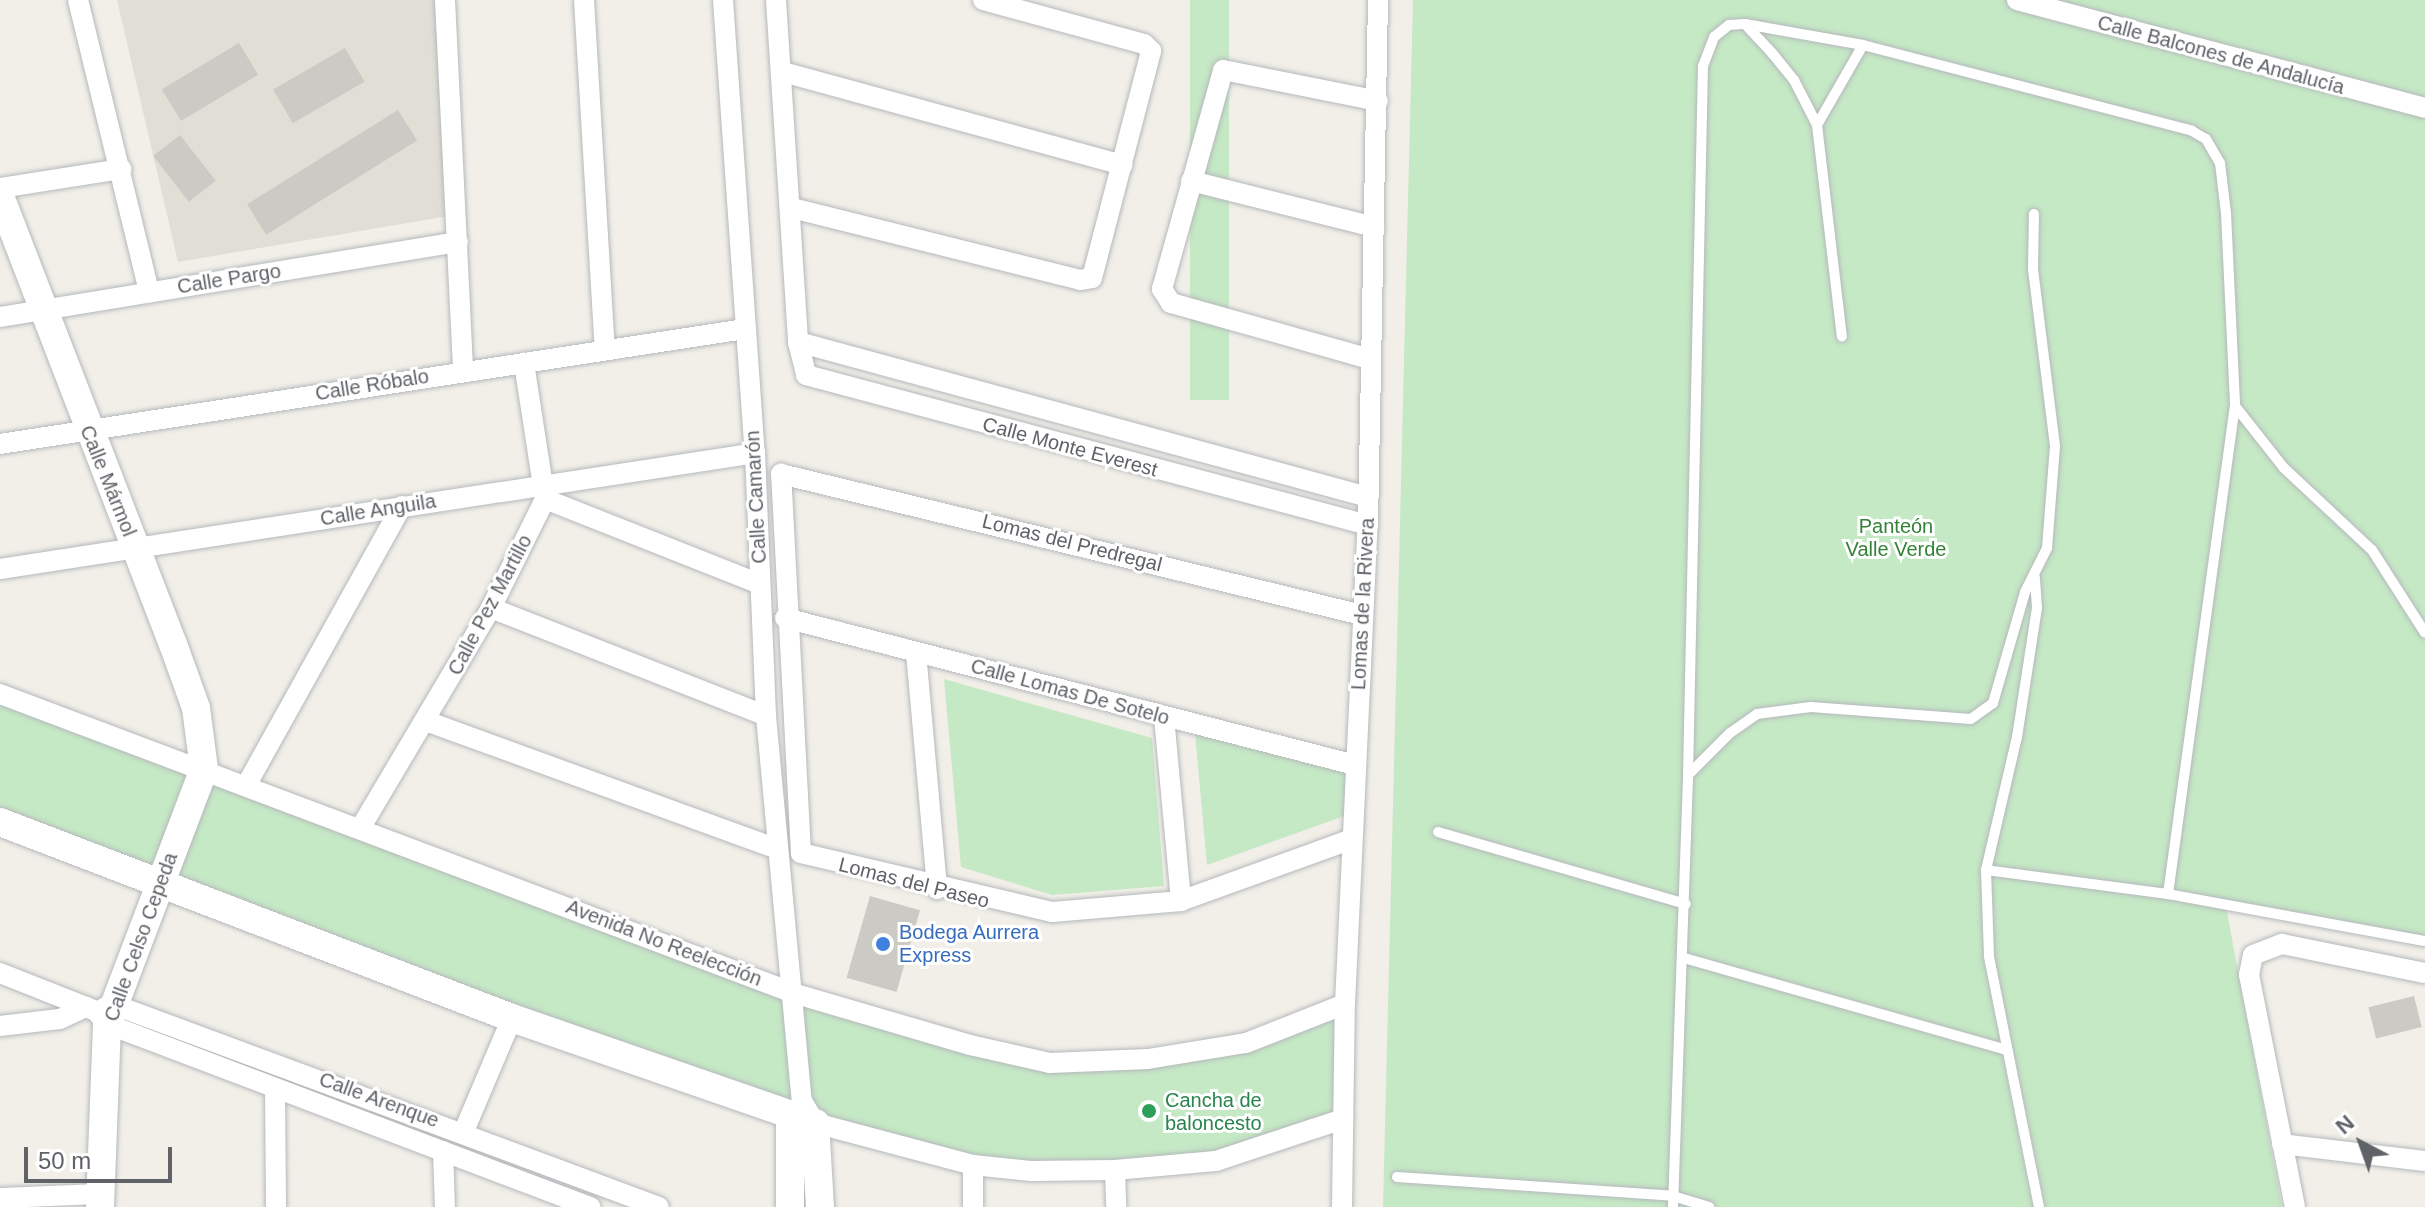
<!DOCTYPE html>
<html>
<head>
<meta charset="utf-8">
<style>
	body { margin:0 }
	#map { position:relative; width:2425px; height:1207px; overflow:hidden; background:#f1efe8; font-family:Arial,sans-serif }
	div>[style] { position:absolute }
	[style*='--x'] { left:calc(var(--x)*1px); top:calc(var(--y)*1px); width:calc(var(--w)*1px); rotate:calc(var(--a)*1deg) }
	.education>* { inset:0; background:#e1ded6 }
	.green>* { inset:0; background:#c5e8c5; transform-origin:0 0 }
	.building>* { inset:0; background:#cccac5; transform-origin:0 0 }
	.roads { filter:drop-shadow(0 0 2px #b5b8bc) drop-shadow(0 0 2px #b5b8bc) }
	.lane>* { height:10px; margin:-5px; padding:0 5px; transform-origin:5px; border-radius:5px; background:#fff }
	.street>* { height:20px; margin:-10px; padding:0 10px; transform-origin:10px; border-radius:10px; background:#fff }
	.secondary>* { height:28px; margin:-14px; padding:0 14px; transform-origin:14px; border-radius:14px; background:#fff }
	.dots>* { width:22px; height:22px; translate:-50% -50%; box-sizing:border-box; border:4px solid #fff; border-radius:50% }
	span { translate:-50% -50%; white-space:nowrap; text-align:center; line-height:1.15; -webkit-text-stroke:6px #fff; paint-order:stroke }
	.street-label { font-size:20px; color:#5f6368 }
	.park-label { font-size:20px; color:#348238 }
	.shop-label { font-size:20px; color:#366cbe }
	.left { translate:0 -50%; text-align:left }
	.leisure-label { font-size:20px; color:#27864d }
	.north { position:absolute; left:2321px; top:1103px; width:80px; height:80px; -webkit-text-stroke:6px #fff; paint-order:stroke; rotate:319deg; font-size:22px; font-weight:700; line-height:32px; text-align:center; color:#5f6368 }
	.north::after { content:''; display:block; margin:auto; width:28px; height:36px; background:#5f6368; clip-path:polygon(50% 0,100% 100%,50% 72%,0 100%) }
	.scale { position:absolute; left:24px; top:1147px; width:148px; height:36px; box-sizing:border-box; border:4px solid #5f6368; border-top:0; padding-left:10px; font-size:24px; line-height:28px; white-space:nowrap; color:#5f6368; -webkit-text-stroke:6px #fff; paint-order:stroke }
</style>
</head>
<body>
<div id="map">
	<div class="education">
		<i style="clip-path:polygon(117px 0,440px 0,455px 215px,178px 262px)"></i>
	</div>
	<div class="green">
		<i style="left:1190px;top:0;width:39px;height:400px"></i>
		<i style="clip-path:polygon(1413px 0,2425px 0,2425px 947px,2226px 907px,2282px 1207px,1383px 1207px)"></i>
		<i style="clip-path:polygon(944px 679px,1152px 738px,1164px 886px,1052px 895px,961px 867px)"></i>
		<i style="clip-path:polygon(0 694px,796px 994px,1050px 1063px,1246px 1043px,1345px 1004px,1343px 1119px,1216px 1161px,973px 1165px,815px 1123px,795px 1005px,790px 1115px,0 821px)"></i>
		<i style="clip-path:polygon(1195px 733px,1346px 767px,1347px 815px,1207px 865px)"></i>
	</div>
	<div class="building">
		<i style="left:239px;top:43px;width:37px;height:90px;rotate:59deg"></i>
		<i style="left:345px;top:48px;width:39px;height:83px;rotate:60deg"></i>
		<i style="left:398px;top:110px;width:36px;height:178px;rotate:58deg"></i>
		<i style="left:180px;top:135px;width:58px;height:34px;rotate:52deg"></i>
		<i style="left:870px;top:896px;width:52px;height:85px;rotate:16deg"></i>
		<i style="left:2414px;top:996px;width:32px;height:47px;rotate:76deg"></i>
	</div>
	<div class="roads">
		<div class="lane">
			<i style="--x:1745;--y:24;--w:120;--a:10.1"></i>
			<i style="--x:1817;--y:125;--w:92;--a:-60.1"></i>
			<i style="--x:1863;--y:45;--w:340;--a:14.6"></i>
			<i style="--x:2192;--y:131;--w:16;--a:30"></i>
			<i style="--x:2206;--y:139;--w:28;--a:60"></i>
			<i style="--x:2220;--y:163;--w:50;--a:83.2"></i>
			<i style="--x:2226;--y:213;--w:193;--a:87.3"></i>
			<i style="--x:2235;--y:406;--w:79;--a:51.7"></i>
			<i style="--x:2284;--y:468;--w:120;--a:43"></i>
			<i style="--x:2372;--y:550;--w:98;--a:57.4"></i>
			<i style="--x:1688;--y:775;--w:709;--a:-88.79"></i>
			<i style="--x:1703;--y:66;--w:31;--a:-69"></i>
			<i style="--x:1714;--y:37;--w:19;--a:-39"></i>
			<i style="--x:1729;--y:25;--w:16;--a:-4"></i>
			<i style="--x:1745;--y:24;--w:40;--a:47"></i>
			<i style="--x:1772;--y:53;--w:35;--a:51"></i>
			<i style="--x:1794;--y:80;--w:51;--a:62.9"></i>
			<i style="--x:1817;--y:125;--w:213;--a:83.3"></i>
			<i style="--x:1438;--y:832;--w:258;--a:16.2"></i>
			<i style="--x:1986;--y:870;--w:137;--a:-76.9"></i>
			<i style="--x:2017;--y:737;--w:131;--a:-81.2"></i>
			<i style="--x:2037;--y:608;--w:31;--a:-94"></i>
			<i style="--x:2168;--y:894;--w:493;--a:-82.2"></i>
			<i style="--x:1684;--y:958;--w:333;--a:15.9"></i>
			<i style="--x:1397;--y:1177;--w:277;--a:3.9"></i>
			<i style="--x:1673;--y:1196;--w:38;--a:17"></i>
			<i style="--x:1673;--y:1207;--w:432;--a:-88"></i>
			<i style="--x:1688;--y:775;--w:59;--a:-45"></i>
			<i style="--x:1730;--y:733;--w:33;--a:-35"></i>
			<i style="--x:1757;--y:714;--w:54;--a:-7.4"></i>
			<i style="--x:1811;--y:707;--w:160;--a:4.3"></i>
			<i style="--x:1971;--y:719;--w:27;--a:-36"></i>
			<i style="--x:1993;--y:703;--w:116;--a:-73.9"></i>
			<i style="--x:2025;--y:592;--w:49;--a:-63.4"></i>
			<i style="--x:2047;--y:548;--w:102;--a:-85.5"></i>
			<i style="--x:2055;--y:446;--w:178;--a:-97.1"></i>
			<i style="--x:2033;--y:269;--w:55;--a:-89"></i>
			<i style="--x:2039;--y:1207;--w:256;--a:-101.3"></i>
			<i style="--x:1989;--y:956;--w:86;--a:-92"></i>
			<i style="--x:1986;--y:870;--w:184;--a:7.5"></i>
			<i style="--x:2168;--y:894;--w:261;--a:10.4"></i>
		</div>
		<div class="street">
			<i style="--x:78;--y:0;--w:301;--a:76.3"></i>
			<i style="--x:445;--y:0;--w:372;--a:87.2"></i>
			<i style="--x:584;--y:0;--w:350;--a:86.6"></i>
			<i style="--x:723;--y:0;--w:454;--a:86"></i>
			<i style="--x:755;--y:453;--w:263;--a:87.6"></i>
			<i style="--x:766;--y:716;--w:387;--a:84.7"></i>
			<i style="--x:802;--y:1101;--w:26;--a:59"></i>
			<i style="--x:815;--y:1123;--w:163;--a:14.9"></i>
			<i style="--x:973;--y:1165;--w:58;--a:5.9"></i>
			<i style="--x:1031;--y:1171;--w:84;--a:-0.7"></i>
			<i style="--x:1115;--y:1170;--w:101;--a:-5.1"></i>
			<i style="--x:1216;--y:1161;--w:134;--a:-18.3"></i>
			<i style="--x:776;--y:0;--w:343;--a:86.3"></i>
			<i style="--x:798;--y:342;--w:34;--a:76"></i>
			<i style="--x:806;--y:375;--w:582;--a:14.94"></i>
			<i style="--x:2017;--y:0;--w:422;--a:14.8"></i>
			<i style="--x:783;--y:72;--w:352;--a:15.3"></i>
			<i style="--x:1191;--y:181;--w:189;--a:14.1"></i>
			<i style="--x:0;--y:188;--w:123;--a:-8.9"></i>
			<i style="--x:792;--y:208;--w:297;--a:14"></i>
			<i style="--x:1080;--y:280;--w:12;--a:-9"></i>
			<i style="--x:1092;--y:278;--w:235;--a:-75.4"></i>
			<i style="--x:1151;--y:51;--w:10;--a:-135"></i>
			<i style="--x:1144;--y:44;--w:167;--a:-164.7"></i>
			<i style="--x:0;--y:317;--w:464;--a:-9.3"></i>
			<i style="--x:798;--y:342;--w:591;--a:15.21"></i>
			<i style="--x:1370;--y:359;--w:207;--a:-164.3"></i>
			<i style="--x:1171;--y:303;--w:17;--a:-123"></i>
			<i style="--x:1162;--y:289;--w:227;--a:-74.4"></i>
			<i style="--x:1223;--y:70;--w:158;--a:11.3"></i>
			<i style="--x:0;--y:444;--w:754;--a:-8.78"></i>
			<i style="--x:545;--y:499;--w:231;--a:21.6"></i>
			<i style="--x:0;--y:569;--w:764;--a:-8.73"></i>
			<i style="--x:491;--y:608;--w:295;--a:21.4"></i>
			<i style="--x:785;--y:618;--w:589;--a:14.46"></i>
			<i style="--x:916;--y:652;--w:238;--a:84.9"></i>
			<i style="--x:0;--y:694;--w:851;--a:20.65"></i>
			<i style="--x:796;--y:994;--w:181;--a:16.3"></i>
			<i style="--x:970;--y:1045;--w:82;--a:12.7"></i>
			<i style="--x:1050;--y:1063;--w:98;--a:-2.3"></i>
			<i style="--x:1148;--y:1059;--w:99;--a:-9.3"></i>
			<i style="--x:1246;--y:1043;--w:106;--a:-21.5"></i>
			<i style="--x:1164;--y:717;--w:185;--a:84.7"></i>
			<i style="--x:426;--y:721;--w:374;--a:20"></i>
			<i style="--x:247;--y:784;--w:318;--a:-60.9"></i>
			<i style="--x:361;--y:827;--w:255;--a:-59.3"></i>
			<i style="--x:491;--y:608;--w:122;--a:-63.6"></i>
			<i style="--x:545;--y:499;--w:138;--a:-98.8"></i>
			<i style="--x:1352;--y:839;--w:182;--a:160.1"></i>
			<i style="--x:1181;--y:901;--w:129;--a:175.1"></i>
			<i style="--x:1052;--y:912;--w:258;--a:-166.8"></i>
			<i style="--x:801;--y:853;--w:380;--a:-93"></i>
			<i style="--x:781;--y:474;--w:598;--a:13.64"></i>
			<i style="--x:0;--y:973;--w:103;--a:21.6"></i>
			<i style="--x:96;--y:1011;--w:17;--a:50"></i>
			<i style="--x:107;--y:1024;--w:517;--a:20.75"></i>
			<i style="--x:104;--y:1008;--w:9;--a:-27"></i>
			<i style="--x:112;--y:1004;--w:583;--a:20.36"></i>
			<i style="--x:0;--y:1026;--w:60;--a:-6.7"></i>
			<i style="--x:60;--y:1019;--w:29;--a:-25"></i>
			<i style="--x:275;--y:1089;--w:118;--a:89.5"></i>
			<i style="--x:464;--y:1131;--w:123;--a:-67"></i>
			<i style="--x:2282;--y:1144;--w:144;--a:6.8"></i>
			<i style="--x:443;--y:1151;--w:56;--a:88"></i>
			<i style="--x:973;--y:1165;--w:42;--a:90"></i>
			<i style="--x:1115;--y:1170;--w:37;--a:88"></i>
			<i style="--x:0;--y:1198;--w:100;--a:-2.3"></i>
			<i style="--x:1342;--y:1207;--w:203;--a:-89.2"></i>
			<i style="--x:1345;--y:1004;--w:480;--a:-87.3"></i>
			<i style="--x:1368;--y:525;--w:525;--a:-88.91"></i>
			<i style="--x:2295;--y:1207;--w:237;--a:-101.2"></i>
			<i style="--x:2249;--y:975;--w:20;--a:-79"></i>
			<i style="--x:2253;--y:955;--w:31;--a:-21"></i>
			<i style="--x:2282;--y:944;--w:146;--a:11.5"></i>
		</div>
		<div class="secondary">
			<i style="--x:0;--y:196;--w:480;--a:68.9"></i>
			<i style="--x:173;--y:644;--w:68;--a:70.2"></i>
			<i style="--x:196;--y:708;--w:62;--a:82.5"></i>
			<i style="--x:204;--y:769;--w:273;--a:110.8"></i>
			<i style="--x:107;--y:1024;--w:183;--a:92.2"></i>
			<i style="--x:0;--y:822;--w:548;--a:20.95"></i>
			<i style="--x:512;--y:1018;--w:321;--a:19.1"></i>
			<i style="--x:815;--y:1123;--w:84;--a:86.6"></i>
			<i style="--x:790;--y:1115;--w:92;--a:90"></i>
		</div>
	</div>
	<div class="dots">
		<i style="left:883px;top:944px;background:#3f7fe0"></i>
		<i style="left:1149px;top:1111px;background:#2e9e5b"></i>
	</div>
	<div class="street-label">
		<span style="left:2221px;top:55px;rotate:15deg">Calle Balcones de Andalucía</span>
		<span style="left:229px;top:279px;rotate:-9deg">Calle Pargo</span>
		<span style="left:372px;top:385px;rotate:-9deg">Calle Róbalo</span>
		<span style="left:1070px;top:447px;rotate:15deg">Calle Monte Everest</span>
		<span style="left:108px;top:481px;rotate:68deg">Calle Mármol</span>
		<span style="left:756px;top:497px;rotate:-93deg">Calle Camarón</span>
		<span style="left:378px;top:510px;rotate:-9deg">Calle Anguila</span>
		<span style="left:1072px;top:543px;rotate:14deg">Lomas del Predregal</span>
		<span style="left:1363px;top:604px;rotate:-87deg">Lomas de la Rivera</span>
		<span style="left:490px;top:605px;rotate:-62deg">Calle Pez Martillo</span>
		<span style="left:1070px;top:692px;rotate:15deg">Calle Lomas De Sotelo</span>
		<span style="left:914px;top:883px;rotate:14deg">Lomas del Paseo</span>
		<span style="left:141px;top:937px;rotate:-70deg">Calle Celso Cepeda</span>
		<span style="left:664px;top:943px;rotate:21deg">Avenida No Reelección</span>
		<span style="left:379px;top:1100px;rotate:20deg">Calle Arenque</span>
	</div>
	<div class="park-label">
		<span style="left:1896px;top:538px">Panteón<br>Valle Verde</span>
	</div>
	<div class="shop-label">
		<span class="left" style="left:899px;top:944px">Bodega Aurrera<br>Express</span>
	</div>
	<div class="leisure-label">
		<span class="left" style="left:1165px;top:1112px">Cancha de<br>baloncesto</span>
	</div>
	<div class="north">N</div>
	<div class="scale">50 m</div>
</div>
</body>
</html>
